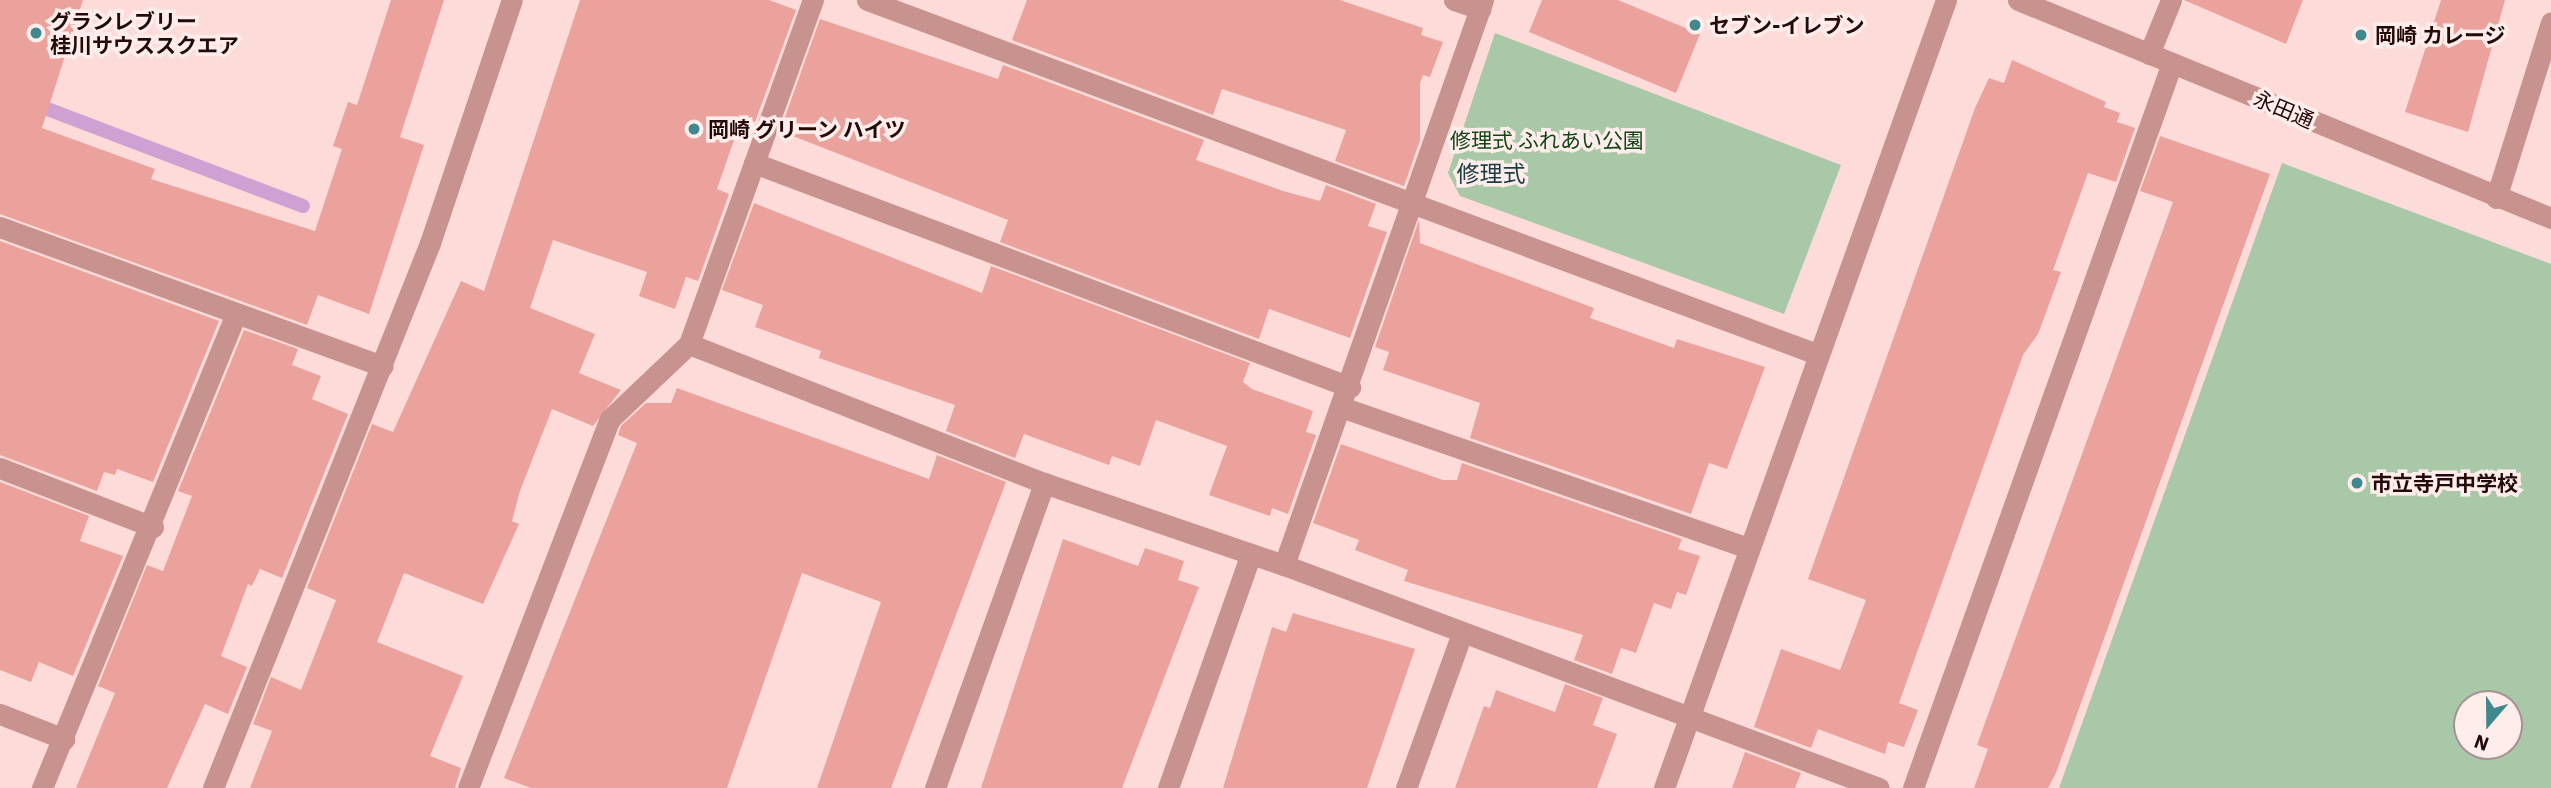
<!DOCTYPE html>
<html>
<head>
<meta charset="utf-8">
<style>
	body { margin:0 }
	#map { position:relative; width:2551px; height:788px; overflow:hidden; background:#fcdbd8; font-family:"IBM Plex Sans","Noto Sans JP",sans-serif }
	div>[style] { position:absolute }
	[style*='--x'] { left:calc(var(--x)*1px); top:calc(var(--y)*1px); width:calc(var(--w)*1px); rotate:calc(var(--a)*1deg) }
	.green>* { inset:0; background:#a8c8a7 }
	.stream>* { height:14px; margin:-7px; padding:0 7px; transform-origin:7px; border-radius:7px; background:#cfa0d2 }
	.building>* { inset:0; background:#eba29d }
	.minor>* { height:21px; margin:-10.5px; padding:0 10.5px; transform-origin:10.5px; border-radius:10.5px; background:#c8928e }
	.dots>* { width:19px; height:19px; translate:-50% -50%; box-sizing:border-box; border:4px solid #feedeb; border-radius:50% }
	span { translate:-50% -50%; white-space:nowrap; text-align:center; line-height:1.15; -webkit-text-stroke:7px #feedeb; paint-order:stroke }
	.poi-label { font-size:21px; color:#240a09; font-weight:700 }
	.left { translate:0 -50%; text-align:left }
	.street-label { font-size:21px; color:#240a09 }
	.park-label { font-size:21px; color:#114515 }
	.neighbourhood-label { font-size:23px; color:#1b3d41 }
	.north { position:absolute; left:2453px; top:690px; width:70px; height:70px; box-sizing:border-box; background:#feedeb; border:2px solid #a79291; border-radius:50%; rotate:200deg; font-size:19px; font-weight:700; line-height:28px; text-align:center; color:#240a09 }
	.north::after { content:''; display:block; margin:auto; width:24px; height:32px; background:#40888f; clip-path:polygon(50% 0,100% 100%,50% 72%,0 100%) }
</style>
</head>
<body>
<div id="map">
	<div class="green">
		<i style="clip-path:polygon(1495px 33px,1841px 165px,1784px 314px,1460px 196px,1448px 173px)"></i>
		<i style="clip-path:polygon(evenodd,2282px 163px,2551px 264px,2551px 788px,2059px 788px,2282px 163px,2509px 704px,2509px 746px,2467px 746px,2467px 704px,2509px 704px)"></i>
	</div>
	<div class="stream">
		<i style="--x:0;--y:91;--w:324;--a:20.8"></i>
	</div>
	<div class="building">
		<i style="clip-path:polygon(0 0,83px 0,42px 128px,155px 169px,151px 179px,315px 231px,342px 149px,333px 146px,348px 102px,357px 105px,391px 0,444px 0,400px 137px,424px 145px,369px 314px,318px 295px,307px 325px,0 214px)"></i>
		<i style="clip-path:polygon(580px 0,769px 0,796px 10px,755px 122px,742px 117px,717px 189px,729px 194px,698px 281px,686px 277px,675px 309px,639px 296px,647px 272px,553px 240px,530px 308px,595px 334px,579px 373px,621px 390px,593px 426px,552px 409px,520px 491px,512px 521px,519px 524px,483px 604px,404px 573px,377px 642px,463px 676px,430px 756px,461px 768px,455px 788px,250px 788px,272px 731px,253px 724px,271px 677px,301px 690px,336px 600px,307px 588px,372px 424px,393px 432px,461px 281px,484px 291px)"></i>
		<i style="clip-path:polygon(1027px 0,1340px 0,1423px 28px,1421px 35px,1443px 42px,1430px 77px,1423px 75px,1420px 83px,1420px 140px,1404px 186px,1335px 161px,1346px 130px,1222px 89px,1213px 115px,1012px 40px)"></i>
		<i style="clip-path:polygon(1542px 0,1618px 0,1700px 34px,1676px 93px,1529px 32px)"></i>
		<i style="clip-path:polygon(2184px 0,2303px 0,2286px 44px)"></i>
		<i style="clip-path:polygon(2441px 0,2505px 0,2468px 132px,2405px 112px)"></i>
		<i style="clip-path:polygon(820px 19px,998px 79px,1003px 65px,1204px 140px,1196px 160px,1283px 191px,1320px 201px,1326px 185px,1376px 204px,1368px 226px,1387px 232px,1350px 338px,1269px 309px,1259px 339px,1000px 242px,1008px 220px,780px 131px)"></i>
		<i style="clip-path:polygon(2012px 60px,2106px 102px,2104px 107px,2120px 113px,2117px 122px,2135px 128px,2116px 182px,2088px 173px,2053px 270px,2061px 272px,2038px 334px,2023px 355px,1899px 703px,1918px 710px,1904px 747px,1888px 742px,1885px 754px,1818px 729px,1811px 748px,1754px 727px,1781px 649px,1840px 670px,1866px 600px,1808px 579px,1975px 108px,1989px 78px,2004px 83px)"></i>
		<i style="clip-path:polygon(2160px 136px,2270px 174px,2056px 773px,2048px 788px,1974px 788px,1988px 749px,1977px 745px,2173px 202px,2140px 191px)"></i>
		<i style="clip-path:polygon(754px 203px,982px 293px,991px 266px,1250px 363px,1243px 382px,1252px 389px,1313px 411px,1306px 432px,1316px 435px,1288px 514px,1272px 508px,1270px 516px,1209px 495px,1227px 446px,1156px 420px,1140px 466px,1112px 456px,1109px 465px,1024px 434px,1015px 458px,946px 431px,955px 405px,819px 358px,821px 351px,755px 327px,763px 305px,722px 290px)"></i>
		<i style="clip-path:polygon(1419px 220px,1420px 243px,1594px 308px,1590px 318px,1674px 348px,1677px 339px,1765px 367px,1727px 469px,1709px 463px,1691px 514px,1470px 438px,1480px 403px,1383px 370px,1389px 352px,1375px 347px)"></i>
		<i style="clip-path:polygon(0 241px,219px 321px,153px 482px,117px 469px,115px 475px,104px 472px,97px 491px,0 455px)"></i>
		<i style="clip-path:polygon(244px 330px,298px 349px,292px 365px,321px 376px,312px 399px,348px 414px,282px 578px,260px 569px,252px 586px,248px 584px,221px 656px,247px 667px,228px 714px,205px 704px,167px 788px,76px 788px,115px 693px,98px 686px,147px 565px,163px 571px,192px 496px,178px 491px)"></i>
		<i style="clip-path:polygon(677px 388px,929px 479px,937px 455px,1006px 482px,891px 788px,817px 788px,881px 602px,802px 573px,727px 788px,531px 788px,504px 778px,637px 443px,618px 435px,621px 426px,646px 403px,671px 403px)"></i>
		<i style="clip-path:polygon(1341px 444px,1443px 480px,1457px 480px,1462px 463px,1682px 539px,1678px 549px,1700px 556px,1686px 595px,1677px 592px,1671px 609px,1654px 603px,1636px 653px,1621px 648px,1612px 674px,1574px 660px,1583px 635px,1404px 581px,1408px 570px,1355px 550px,1359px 540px,1313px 523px)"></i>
		<i style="clip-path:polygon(0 482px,89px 516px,80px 541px,123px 556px,73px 676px,39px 662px,31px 682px,0 670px)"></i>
		<i style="clip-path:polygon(1063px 539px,1138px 566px,1145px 548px,1184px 561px,1178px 580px,1199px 587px,1122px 788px,981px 788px)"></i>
		<i style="clip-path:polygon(1293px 613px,1415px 649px,1367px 788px,1223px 788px,1272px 627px,1286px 632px)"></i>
		<i style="clip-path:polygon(1565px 684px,1603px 698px,1593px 725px,1617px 734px,1597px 788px,1455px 788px,1484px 706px,1490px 708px,1496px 690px,1555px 712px)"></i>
		<i style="clip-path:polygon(1745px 752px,1801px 773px,1795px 788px,1732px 788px)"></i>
	</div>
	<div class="minor">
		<i style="--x:867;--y:0;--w:1014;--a:20.44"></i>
		<i style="--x:1454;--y:0;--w:28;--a:19"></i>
		<i style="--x:2018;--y:0;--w:576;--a:22.24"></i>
		<i style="--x:2149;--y:54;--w:58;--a:-67.8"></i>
		<i style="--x:754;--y:163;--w:637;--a:20.6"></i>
		<i style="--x:2496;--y:198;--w:184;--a:-72.6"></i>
		<i style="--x:0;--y:227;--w:407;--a:20"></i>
		<i style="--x:689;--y:344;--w:381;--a:21.4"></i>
		<i style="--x:1044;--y:483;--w:254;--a:18.9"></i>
		<i style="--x:1284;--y:565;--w:635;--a:20.55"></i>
		<i style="--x:1344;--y:408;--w:429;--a:19.1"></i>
		<i style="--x:0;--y:468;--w:164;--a:21.1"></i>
		<i style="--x:1284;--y:565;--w:599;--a:-70.6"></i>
		<i style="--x:0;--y:714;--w:69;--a:21.3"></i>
		<i style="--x:42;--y:788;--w:510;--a:-67.76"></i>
		<i style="--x:213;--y:788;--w:587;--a:-68.29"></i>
		<i style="--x:430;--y:243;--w:256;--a:-71.4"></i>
		<i style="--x:468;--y:788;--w:395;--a:-69"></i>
		<i style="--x:610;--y:419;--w:109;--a:-43.5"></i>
		<i style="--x:689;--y:344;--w:366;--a:-70.2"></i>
		<i style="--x:935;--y:788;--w:324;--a:-70.3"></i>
		<i style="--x:1168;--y:788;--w:246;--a:-70.5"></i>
		<i style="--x:1406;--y:788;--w:162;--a:-70.1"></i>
		<i style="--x:1664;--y:788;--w:837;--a:-70.31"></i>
		<i style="--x:1913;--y:788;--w:770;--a:-70.34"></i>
	</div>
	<div class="dots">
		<i style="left:1695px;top:25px;background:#40888f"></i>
		<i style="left:36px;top:33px;background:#40888f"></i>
		<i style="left:2361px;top:35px;background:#40888f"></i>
		<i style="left:694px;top:129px;background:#40888f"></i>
		<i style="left:2357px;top:483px;background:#40888f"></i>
	</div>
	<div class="poi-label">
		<span class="left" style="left:50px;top:33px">グランレブリー<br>桂川サウススクエア</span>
		<span class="left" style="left:1709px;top:25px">セブン-イレブン</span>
		<span class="left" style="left:2375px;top:35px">岡崎 カレージ</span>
		<span class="left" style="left:708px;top:129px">岡崎 グリーン ハイツ</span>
		<span class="left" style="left:2371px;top:483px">市立寺戸中学校</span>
	</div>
	<div class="street-label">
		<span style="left:2284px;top:109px;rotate:23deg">永田通</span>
	</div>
	<div class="park-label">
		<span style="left:1547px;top:140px">修理式 ふれあい公園</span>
	</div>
	<div class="neighbourhood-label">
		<span style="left:1491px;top:173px">修理式</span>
	</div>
	<div class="north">N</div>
</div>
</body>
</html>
